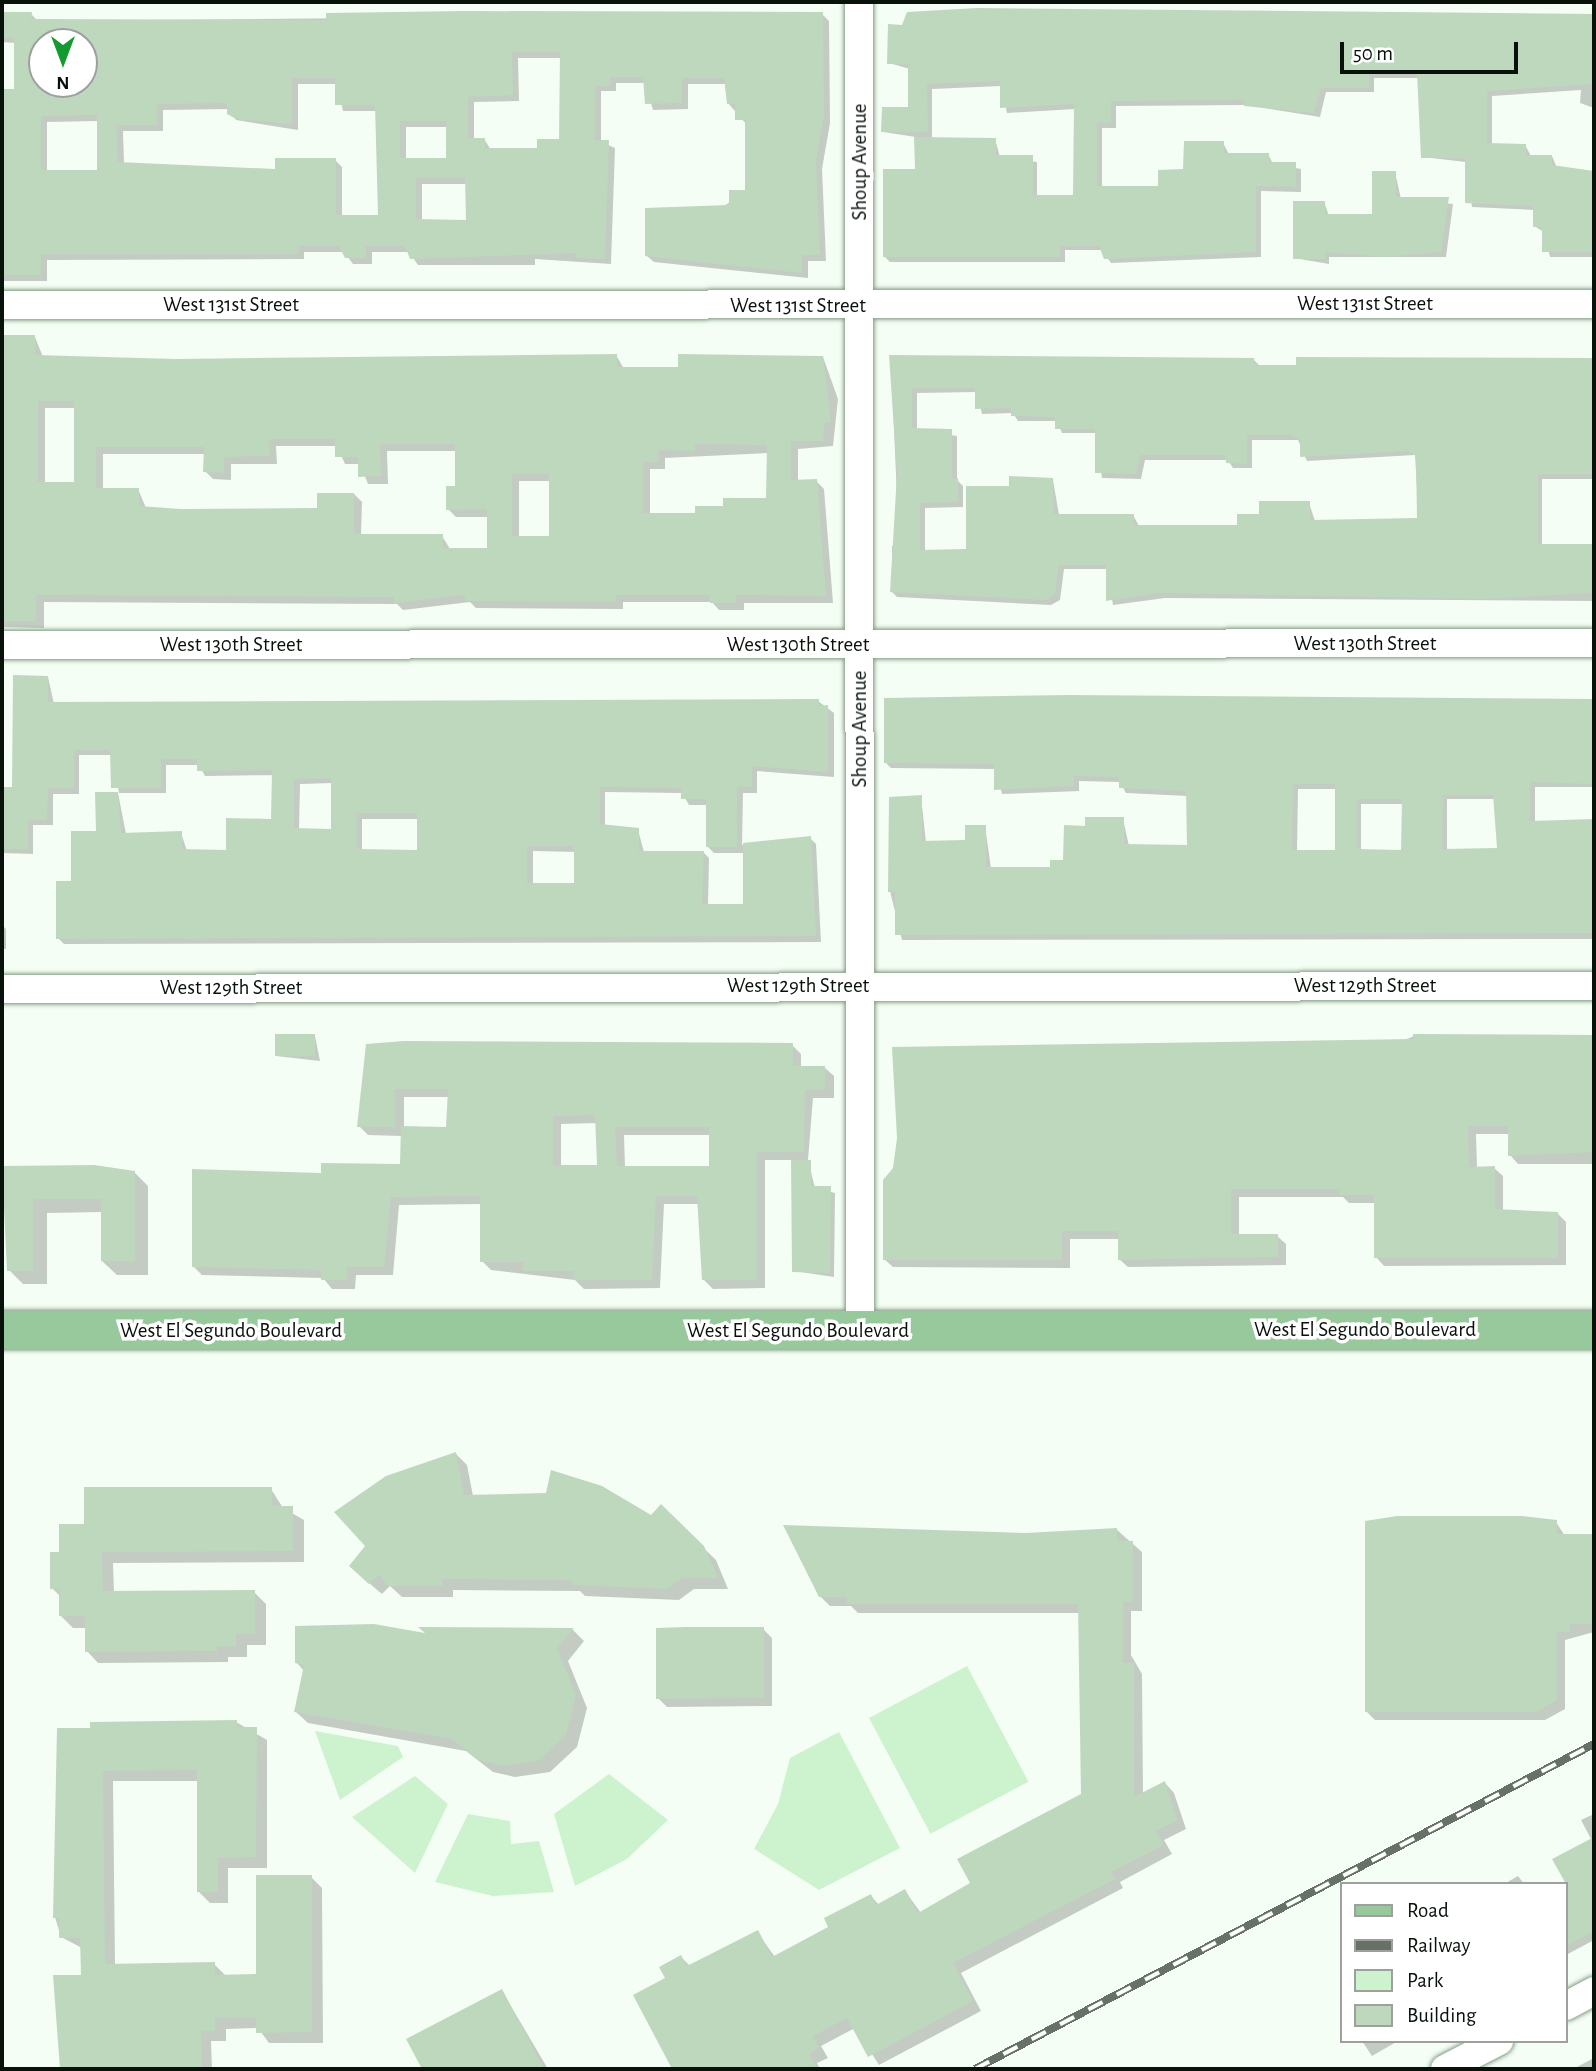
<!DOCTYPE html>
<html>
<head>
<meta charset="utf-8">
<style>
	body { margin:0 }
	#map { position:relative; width:1596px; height:2071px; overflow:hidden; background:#f4fef4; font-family:"Alegreya Sans",sans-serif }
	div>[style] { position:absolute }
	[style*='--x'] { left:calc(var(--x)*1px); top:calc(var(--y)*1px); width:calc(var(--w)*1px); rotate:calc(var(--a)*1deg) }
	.green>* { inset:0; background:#ccf3cd; transform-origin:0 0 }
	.shadow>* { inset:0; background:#0003 }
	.building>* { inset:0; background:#bed8be; transform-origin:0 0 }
	.roads { filter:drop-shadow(0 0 2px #849d85) drop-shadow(0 0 2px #849d85) }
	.street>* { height:28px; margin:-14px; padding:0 14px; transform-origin:14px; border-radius:14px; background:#fff }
	.primary>* { height:38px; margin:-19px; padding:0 19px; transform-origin:19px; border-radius:19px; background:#98c99c }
	.rail>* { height:8px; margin-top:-4px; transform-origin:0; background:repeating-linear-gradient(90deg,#fff 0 16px,#677168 0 32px); box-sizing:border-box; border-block:2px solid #677168 }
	span { translate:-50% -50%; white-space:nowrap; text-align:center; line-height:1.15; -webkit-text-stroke:7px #fff; paint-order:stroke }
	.street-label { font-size:21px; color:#09120a }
	.frame { position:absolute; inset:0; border:4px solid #09120a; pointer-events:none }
	.legend { position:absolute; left:1340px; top:1882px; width:228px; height:161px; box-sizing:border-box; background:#fff; border:2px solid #9da09d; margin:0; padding:9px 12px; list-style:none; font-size:21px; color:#09120a }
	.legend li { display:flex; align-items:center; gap:14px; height:35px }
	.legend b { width:35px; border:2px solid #9da09d }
	.north { position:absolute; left:28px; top:28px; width:70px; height:70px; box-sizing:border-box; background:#fff; border:2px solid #9da09d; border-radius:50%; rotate:180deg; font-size:19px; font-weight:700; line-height:28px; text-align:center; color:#09120a }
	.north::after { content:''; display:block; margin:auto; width:24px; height:32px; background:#139a30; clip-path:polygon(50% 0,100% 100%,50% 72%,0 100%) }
	.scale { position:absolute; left:1340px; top:42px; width:178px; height:32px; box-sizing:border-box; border:4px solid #09120a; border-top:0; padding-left:9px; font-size:21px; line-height:24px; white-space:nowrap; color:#09120a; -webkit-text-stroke:5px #fff; paint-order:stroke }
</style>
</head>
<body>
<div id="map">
	<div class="green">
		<i style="left:967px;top:1666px;width:131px;height:111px;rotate:62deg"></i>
		<i style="clip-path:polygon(315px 1731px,398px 1746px,403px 1757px,340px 1800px)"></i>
		<i style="clip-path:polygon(839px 1732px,900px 1848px,819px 1890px,754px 1849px,778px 1804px,790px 1758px)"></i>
		<i style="clip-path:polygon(609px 1774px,668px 1820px,627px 1859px,575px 1886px,554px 1814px)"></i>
		<i style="clip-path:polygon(415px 1776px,448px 1804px,415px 1873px,352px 1817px)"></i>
		<i style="clip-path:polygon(468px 1814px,510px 1821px,511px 1844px,539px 1841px,554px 1892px,493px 1896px,435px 1882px)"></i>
	</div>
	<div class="shadow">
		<i style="clip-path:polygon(evenodd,953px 10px,1594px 16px,1594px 108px,1580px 103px,1581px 90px,1492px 96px,1492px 145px,1525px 145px,1531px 156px,1552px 156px,1557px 168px,1594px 172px,1594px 257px,1550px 257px,1544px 232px,1534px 226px,1534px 210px,1472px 207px,1466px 162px,1422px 157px,1419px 78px,1374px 78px,1374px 92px,1326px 92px,1320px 117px,1245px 105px,1116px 106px,1116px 128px,1102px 128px,1102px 188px,1160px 188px,1223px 143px,1229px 154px,1268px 154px,1273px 164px,1301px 169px,1301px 192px,1261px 191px,1261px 257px,1111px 263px,1102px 250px,1065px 250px,1065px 262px,890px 262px,885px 257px,917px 171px,916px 137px,883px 132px,910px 109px,910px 69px,889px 63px,903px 26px,953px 10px,1001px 86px,1007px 113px,1075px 109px,1075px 196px,1037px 196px,1037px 162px,1000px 157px,995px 139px,932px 139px,932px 89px,1001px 86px)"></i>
		<i style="clip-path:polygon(evenodd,2px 13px,31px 14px,38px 21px,822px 14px,829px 21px,830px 123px,822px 169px,826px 261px,808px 261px,808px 278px,654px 262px,647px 256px,747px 191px,747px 125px,728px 103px,726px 84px,688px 84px,688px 109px,653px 110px,645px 83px,616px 83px,616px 91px,601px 91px,601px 142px,615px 148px,611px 264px,535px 259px,535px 265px,418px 265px,409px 252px,372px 252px,372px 264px,353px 264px,344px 252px,304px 252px,304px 259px,47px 260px,47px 281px,2px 281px,2px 91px,16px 91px,16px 43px,2px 42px,2px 13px,42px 42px,84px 42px,84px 84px,42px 84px,42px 42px,2px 13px,518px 58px,562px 58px,560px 140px,539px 150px,491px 150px,484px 139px,474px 139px,474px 102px,519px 101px,518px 58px,2px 13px,298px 84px,337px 84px,343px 111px,377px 111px,380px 217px,342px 217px,342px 167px,335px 160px,277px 171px,124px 164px,123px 131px,163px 131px,163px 110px,229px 109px,236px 120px,298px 130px,298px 84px,2px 13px,98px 121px,99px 172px,47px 172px,47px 122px,98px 121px,2px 13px,406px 127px,448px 127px,448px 160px,406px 160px,406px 127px,2px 13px,422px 184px,467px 184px,468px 222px,422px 221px,422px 184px)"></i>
		<i style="clip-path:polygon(1395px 172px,1401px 199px,1453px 204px,1446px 257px,1329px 257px,1329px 264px,1294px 258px,1324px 202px,1329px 216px,1374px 216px)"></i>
		<i style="clip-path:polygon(evenodd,35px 337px,43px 357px,175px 361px,616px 355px,624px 369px,680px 369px,823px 357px,838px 399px,833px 446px,798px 449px,798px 482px,816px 481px,824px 489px,833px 603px,744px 603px,744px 610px,719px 610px,712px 602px,623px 602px,623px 609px,476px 608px,470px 602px,403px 610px,397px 604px,44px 602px,44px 628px,2px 627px,2px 338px,35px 337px,45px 408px,75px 408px,75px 484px,45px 484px,45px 408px,35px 337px,276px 446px,337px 446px,345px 464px,360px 464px,368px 484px,388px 484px,387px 451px,456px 451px,456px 488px,448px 509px,456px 517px,489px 517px,489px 549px,450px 549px,442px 536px,361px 536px,362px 502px,354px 494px,319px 510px,181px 511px,146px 508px,138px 489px,103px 489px,103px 454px,205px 454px,205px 471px,213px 479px,231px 480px,231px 464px,277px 464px,276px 446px,35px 337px,768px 453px,767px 500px,697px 515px,650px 515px,650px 469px,665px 469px,665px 458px,768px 453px,35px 337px,519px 481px,551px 481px,550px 538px,519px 538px,519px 481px)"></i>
		<i style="clip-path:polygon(evenodd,891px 357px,1254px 360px,1260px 366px,1297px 366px,1297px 359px,1594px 358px,1594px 479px,1542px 479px,1542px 546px,1594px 546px,1594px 601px,1165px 598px,1113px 605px,1107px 569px,1064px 569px,1060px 600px,1051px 605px,897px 597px,892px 592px,892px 546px,899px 546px,891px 357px,977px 392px,982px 414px,1013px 413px,1018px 421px,1057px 421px,1062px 433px,1096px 433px,1102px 478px,1141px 479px,1145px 460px,1228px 460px,1233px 468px,1252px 468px,1252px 440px,1298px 440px,1307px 461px,1415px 455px,1419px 520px,1315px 521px,1309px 503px,1238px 527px,1139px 526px,1133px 515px,1059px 515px,1053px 480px,1011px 487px,968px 550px,925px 552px,925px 508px,963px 507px,963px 486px,957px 480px,957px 436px,917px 430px,917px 393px,977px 392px)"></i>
		<i style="clip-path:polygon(evenodd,48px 677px,54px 704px,818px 701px,834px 713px,834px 777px,757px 771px,757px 793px,743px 793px,742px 845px,810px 838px,816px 844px,821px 942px,64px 944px,58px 938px,73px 883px,118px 793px,126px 834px,181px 833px,187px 851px,227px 852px,273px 821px,273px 775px,205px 776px,199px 765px,166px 765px,166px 793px,119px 793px,112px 755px,79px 755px,79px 794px,53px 794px,53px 825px,33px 825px,33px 854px,2px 853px,2px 788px,14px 789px,48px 677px,333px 783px,332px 830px,299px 830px,300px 784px,333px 783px,48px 677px,605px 792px,682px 793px,689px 805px,708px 805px,708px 847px,714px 853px,745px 853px,745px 906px,708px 906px,709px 858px,703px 852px,644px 852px,638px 830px,605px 826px,605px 792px,48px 677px,362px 819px,419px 819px,419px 852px,362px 851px,362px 819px,48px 677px,533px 851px,576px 852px,576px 885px,533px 885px,533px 851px)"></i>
		<i style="clip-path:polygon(evenodd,885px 700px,1594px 700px,1594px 787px,1535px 787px,1535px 823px,1594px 822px,1594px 939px,902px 940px,890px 891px,921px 796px,926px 843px,967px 842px,985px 826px,991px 868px,1052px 868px,1065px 862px,1087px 828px,1123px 819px,1129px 846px,1189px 847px,1188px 796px,1126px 793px,1120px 782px,1079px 781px,1079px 791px,1002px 794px,996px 769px,891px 768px,885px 762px,885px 700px,1298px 789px,1336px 789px,1336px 851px,1297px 851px,1298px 789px,885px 700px,1447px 799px,1495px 799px,1499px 850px,1447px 851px,1447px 799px,885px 700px,1361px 804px,1403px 804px,1403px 852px,1361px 851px,1361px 804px)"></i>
		<i style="clip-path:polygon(2px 925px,6px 929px,6px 949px,2px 949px)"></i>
		<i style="clip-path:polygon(315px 1036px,320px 1061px,276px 1056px)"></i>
		<i style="clip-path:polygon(1414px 1036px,1594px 1036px,1594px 1164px,1518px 1164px,1510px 1155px,1510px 1134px,1476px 1134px,1477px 1168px,1494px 1168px,1503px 1176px,1503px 1211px,1558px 1214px,1566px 1222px,1566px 1265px,1384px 1266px,1376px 1257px,1375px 1203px,1349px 1203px,1343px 1197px,1239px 1197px,1239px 1236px,1277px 1236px,1286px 1244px,1286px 1265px,1128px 1267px,1119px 1259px,1119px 1239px,1070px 1239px,1070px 1268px,893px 1267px,884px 1259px)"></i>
		<i style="clip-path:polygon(evenodd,773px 1043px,792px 1045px,801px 1054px,801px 1068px,825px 1068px,834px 1076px,834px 1098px,813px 1098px,808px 1160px,815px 1188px,835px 1193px,834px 1277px,794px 1271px,793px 1160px,765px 1160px,765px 1288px,713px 1289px,704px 1280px,699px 1204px,664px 1204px,660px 1288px,584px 1289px,575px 1280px,491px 1270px,482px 1261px,482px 1204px,399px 1205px,393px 1275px,356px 1275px,355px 1289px,332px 1289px,323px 1278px,202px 1275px,193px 1266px,323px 1175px,401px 1166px,402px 1136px,368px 1135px,359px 1126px,368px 1045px,773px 1043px,404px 1097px,449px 1097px,447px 1129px,404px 1127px,404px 1097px,773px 1043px,597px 1123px,599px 1166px,561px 1166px,561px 1124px,597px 1123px,773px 1043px,624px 1135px,710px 1135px,711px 1167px,625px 1168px,624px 1135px)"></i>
		<i style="clip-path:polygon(2px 1168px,134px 1172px,148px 1186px,148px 1275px,117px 1275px,102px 1261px,102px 1212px,47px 1213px,47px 1284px,23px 1284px,9px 1270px)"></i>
		<i style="clip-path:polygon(456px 1454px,467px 1465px,473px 1496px,651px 1517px,661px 1507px,716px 1560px,728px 1589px,694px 1589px,679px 1600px,585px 1596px,580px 1591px,453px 1590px,453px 1597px,402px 1597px,390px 1586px,382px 1594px,363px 1578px)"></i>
		<i style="clip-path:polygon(271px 1489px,283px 1508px,304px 1520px,304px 1562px,113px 1563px,114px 1592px,254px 1592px,266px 1604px,266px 1645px,247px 1645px,247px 1657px,228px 1657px,228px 1662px,98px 1663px,87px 1651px,87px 1628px,73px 1628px,61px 1616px,61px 1597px,52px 1588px,61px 1554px,86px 1526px)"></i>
		<i style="clip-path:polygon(1556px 1522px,1565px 1536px,1594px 1536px,1594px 1632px,1565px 1640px,1565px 1709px,1545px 1720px,1375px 1720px,1366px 1711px)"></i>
		<i style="clip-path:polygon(1117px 1530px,1142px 1552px,1142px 1611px,1131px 1611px,1131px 1655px,1142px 1674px,1143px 1795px,1165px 1783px,1174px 1793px,1186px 1829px,1164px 1840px,1172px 1854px,1120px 1882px,1123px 1888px,961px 1973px,981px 2011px,879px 2065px,855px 2028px,821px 2046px,828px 2058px,817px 2063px,820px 2069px,674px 2069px,635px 1995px,668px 1979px,681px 1957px,691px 1967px,757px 1932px,775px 1957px,831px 1927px,871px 1896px,879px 1905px,905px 1891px,921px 1913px,972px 1884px,1083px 1795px,1081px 1613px,858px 1613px,851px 1606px,830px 1606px,820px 1596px,1026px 1535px)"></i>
		<i style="clip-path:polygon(422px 1629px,573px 1630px,584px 1641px,568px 1661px,587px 1708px,577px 1747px,550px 1772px,515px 1777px,493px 1772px,466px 1751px,308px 1723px,296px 1712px,304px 1671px,297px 1663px,429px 1635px)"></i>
		<i style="clip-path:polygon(763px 1629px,772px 1638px,772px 1706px,667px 1707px,658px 1698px)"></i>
		<i style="clip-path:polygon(236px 1722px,267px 1740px,267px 1868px,228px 1868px,228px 1903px,210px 1903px,199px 1892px,198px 1781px,113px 1781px,115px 1965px,214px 1964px,225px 1975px,258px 1976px,311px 1877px,322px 1888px,323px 2043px,269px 2043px,258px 2028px,226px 2029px,226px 2041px,211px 2041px,212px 2069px,61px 2069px,55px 1977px,82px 1977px,82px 1948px,61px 1937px,55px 1917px,59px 1730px)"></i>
		<i style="clip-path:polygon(1594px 1814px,1594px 1940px,1566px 1955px,1566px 1898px,1591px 1839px,1581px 1820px)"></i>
		<i style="clip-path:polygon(1518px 1876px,1524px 1884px,1504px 1884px)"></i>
		<i style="clip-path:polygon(502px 1991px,548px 2069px,424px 2069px,409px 2040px)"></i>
		<i style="clip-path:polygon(1362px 2041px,1398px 2041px,1372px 2056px)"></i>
		<i style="clip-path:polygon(1594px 2058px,1594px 2069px,1573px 2069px)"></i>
	</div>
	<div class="building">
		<i style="clip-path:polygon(977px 8px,1594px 14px,1594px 84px,1487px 91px,1487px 143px,1526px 144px,1526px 155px,1552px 155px,1552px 165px,1594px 171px,1594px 252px,1542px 252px,1542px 227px,1533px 227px,1533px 206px,1465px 203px,1465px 158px,1421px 158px,1417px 73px,1369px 73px,1369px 88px,1321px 88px,1314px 113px,1244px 106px,1244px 100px,1111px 101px,1111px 123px,1097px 123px,1097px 186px,1158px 186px,1158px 170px,1183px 169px,1184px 141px,1224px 141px,1224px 153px,1269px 153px,1269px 162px,1296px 162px,1296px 187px,1256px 186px,1256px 252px,1104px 259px,1099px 246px,1060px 246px,1060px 257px,883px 257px,883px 169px,915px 169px,914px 137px,996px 138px,996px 155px,1033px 155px,1033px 195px,1073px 195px,1074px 104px,1000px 108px,1000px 81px,927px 84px,928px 132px,881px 132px,882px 107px,908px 107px,908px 64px,887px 64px,888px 24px,902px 25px,907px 12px)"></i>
		<i style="clip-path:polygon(evenodd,465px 11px,823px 12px,824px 115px,816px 161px,820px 255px,802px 255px,802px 273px,645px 256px,645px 208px,729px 205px,729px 190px,745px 190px,745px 120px,735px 120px,735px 104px,727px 104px,724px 78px,682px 78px,682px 103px,645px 104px,643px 77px,610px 77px,610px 86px,595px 86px,595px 140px,609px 140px,605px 259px,576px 258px,576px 253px,410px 259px,405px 246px,366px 246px,366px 258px,345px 258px,339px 246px,298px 246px,298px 254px,41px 254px,41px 275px,2px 275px,2px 89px,14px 89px,14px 38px,2px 37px,2px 12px,32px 12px,31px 19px,326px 20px,326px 13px,465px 11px,42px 42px,84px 42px,84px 84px,42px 84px,42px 42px,465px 11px,512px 52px,560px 52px,559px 139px,537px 139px,537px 148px,485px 148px,485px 138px,468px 138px,468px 97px,513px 95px,512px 52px,465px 11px,292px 78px,335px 78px,335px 105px,375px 105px,378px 215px,336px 215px,336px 158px,275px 158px,275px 169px,118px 162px,117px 125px,157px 125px,157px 104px,227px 103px,227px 114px,236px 119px,292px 124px,292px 78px,465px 11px,97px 115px,97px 170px,41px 170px,41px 116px,97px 115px,465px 11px,400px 121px,446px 121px,446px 158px,400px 158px,400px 121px,465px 11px,416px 178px,465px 178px,466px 220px,416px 219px,416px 178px)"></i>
		<i style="clip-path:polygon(1372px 171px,1396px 171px,1396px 197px,1449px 197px,1441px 252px,1385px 257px,1325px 252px,1325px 259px,1293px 259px,1293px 201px,1325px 201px,1325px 214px,1372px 214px)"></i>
		<i style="clip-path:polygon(evenodd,2px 335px,35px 335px,35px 355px,176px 359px,617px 354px,617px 367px,678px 367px,678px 354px,823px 356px,831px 422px,825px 422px,823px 441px,791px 441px,791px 480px,817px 479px,826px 596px,736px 595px,736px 603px,710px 603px,710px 595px,616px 595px,616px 602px,466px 601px,464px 595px,394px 603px,394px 597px,36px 595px,36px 621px,2px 621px,2px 335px,38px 401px,74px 401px,74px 482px,38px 482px,38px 401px,2px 335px,269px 439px,335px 439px,335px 457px,358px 457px,358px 477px,381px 476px,380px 444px,455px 444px,455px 486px,446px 486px,446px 510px,487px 509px,487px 548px,443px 548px,443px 534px,354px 534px,354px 493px,317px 493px,317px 508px,181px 509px,139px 506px,139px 488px,96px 488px,96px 447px,204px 447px,203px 472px,224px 473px,224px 457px,270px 456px,269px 439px,2px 335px,695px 444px,767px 445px,766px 498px,723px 498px,723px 506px,695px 506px,695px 513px,643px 513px,643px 462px,658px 462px,658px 450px,695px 451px,695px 444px,2px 335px,512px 474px,549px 474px,549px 536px,512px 536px,512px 474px)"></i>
		<i style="clip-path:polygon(evenodd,889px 355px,1254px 358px,1254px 365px,1296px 365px,1296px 357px,1594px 358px,1594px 474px,1538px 474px,1538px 544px,1594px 544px,1594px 593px,1482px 599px,1158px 593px,1106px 601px,1106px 565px,1059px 565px,1055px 594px,1045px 600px,890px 592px,897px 474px,889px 355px,912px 388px,975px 388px,975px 409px,1011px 408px,1011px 416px,1055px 417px,1055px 429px,1095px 429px,1095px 473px,1136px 474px,1140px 455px,1226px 455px,1226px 463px,1247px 464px,1247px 435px,1291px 435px,1300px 440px,1300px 457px,1408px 451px,1416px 455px,1417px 518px,1310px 520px,1310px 501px,1259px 501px,1259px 514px,1237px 514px,1237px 525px,1134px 525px,1134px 514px,1054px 514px,1053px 478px,1009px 476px,1009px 486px,966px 486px,966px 549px,920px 550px,920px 503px,958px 502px,958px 478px,952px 479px,952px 429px,912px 428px,912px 388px)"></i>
		<i style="clip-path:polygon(evenodd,13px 675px,48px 676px,48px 702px,819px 699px,819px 706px,828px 705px,828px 772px,752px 766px,752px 787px,737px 787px,737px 847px,706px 847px,706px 799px,681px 799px,681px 788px,600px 787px,600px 824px,639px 828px,639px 851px,704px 851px,702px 904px,743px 904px,743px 843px,811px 836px,816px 936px,56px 939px,56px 881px,71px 881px,71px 831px,96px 831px,95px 792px,118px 792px,121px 833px,182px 831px,182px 849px,226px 850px,226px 818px,271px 819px,272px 770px,197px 771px,197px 759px,161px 759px,161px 788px,111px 788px,110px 750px,74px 750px,74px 788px,48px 788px,47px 820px,28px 820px,28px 849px,2px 849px,2px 787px,12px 787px,13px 675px,331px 778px,331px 829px,294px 828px,294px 779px,331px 778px,13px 675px,357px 813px,417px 813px,417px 850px,357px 849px,357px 813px,13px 675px,527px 846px,574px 846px,574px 883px,527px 883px,527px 846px)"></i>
		<i style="clip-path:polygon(evenodd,1069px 695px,1594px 699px,1594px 784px,1530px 782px,1530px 821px,1594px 819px,1594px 933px,895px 935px,895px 892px,888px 892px,889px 797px,922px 795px,922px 841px,965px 840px,965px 825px,986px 825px,986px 867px,1050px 867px,1050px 860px,1063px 860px,1064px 825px,1085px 826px,1085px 817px,1124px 817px,1124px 844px,1187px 845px,1186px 791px,1119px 788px,1119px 777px,1074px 776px,1074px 786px,994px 790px,994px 764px,884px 763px,884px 698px,1069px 695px,1293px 784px,1335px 784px,1335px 850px,1292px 850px,1293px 784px,1069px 695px,1443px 795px,1493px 795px,1497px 848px,1442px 849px,1443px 795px,1069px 695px,1357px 799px,1402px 799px,1401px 850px,1357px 849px,1357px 799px)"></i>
		<i style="left:275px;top:1034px;width:40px;height:22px"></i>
		<i style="clip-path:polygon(1413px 1034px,1594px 1035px,1594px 1152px,1508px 1156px,1508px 1126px,1468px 1126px,1469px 1167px,1495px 1166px,1495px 1209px,1558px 1212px,1558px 1258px,1374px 1258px,1374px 1195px,1339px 1195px,1339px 1189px,1231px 1189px,1231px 1234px,1278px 1234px,1278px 1257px,1118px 1260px,1118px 1231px,1062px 1231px,1062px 1260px,883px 1260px,883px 1180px,893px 1168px,897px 1138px,892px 1047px,1413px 1039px)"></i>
		<i style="clip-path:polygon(evenodd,404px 1041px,793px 1043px,793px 1066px,825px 1066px,825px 1090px,805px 1090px,804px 1152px,757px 1152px,757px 1280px,702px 1280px,697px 1196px,656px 1196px,652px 1280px,573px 1280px,573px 1271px,523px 1271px,523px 1262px,480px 1262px,480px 1196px,391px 1197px,384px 1267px,347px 1267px,347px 1280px,321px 1280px,321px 1270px,192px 1267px,192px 1169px,321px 1173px,321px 1163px,400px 1164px,401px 1126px,446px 1127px,448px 1089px,395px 1089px,395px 1127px,357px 1127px,366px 1044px,404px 1041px,595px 1115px,597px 1165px,553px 1165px,553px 1116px,595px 1115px,404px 1041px,615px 1127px,709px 1127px,709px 1166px,617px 1166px,615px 1127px)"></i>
		<i style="clip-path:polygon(791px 1160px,811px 1160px,811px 1186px,831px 1186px,830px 1273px,792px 1272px)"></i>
		<i style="clip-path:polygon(94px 1165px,135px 1171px,135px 1261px,101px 1261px,101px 1199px,33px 1199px,33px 1271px,7px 1271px,2px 1166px)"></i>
		<i style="clip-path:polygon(456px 1452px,464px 1495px,546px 1493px,551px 1470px,602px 1486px,651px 1515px,661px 1504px,704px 1546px,718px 1578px,682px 1578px,667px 1589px,572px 1585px,572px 1580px,442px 1579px,442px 1586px,388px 1586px,379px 1575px,369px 1584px,349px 1566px,365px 1546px,334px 1512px,386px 1476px)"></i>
		<i style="clip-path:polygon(84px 1487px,272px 1487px,272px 1506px,293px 1506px,293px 1551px,102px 1552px,103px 1591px,255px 1590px,255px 1634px,236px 1634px,236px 1646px,217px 1646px,217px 1651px,85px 1652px,85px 1616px,59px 1616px,59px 1589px,50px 1589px,50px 1552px,59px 1552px,59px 1524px,84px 1524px)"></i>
		<i style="clip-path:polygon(1397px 1516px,1522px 1516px,1557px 1520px,1557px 1534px,1594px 1534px,1594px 1624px,1570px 1624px,1570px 1632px,1557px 1632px,1557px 1700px,1536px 1712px,1365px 1712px,1365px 1521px)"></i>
		<i style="clip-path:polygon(783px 1525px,1026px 1533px,1117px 1528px,1117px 1541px,1133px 1541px,1133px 1602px,1123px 1602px,1123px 1663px,1134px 1663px,1134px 1797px,1165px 1781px,1177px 1820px,1156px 1831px,1164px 1845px,1111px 1872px,1115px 1879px,953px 1963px,973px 2001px,868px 2057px,847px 2018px,813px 2036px,819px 2048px,809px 2054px,817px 2069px,672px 2069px,633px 1995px,665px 1978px,659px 1967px,681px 1955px,687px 1966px,758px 1930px,772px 1957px,828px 1927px,824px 1918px,871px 1894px,876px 1905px,905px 1889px,918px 1913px,970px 1883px,957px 1859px,1081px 1794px,1078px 1604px,847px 1604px,847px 1597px,819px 1597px)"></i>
		<i style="clip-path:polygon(374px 1624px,425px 1633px,418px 1627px,574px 1628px,557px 1648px,576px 1695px,566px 1735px,538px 1761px,502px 1766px,479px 1760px,452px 1739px,294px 1712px,304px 1665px,295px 1663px,295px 1626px)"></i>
		<i style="clip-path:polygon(686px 1627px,764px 1627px,764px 1698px,656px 1699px,656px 1628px)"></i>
		<i style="clip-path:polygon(237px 1720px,237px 1727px,257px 1727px,256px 1857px,218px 1858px,218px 1892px,197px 1892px,197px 1770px,103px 1771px,105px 1964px,215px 1962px,215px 1975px,256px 1974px,256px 1875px,312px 1875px,312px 2032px,256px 2033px,256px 2018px,215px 2018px,215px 2031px,201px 2031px,202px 2069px,60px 2069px,53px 1975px,81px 1975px,80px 1938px,59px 1938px,59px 1918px,53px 1918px,57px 1728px,90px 1728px,90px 1722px)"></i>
		<i style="clip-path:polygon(1594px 1837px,1594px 1931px,1566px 1946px,1566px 1884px,1552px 1859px)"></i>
		<i style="clip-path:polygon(502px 1989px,544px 2069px,422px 2069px,406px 2039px)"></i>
	</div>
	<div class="roads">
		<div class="street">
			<i style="--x:859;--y:2;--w:1329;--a:89.96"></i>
			<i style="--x:2;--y:305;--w:1592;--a:-0.04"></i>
			<i style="--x:2;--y:645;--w:1592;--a:-0.07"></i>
			<i style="--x:2;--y:989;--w:1592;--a:-0.11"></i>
			<i style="--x:1566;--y:2006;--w:32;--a:-28"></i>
			<i style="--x:1445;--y:2069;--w:61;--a:-27.4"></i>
		</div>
		<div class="primary">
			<i style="--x:2;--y:1330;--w:1592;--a:0"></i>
		</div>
	</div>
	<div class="rail">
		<i style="--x:975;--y:2069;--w:699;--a:-27.7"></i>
	</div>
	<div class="street-label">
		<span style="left:860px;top:162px;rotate:-90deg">Shoup Avenue</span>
		<span style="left:1365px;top:304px">West 131st Street</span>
		<span style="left:231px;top:305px">West 131st Street</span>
		<span style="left:798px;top:306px">West 131st Street</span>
		<span style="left:1365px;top:644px">West 130th Street</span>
		<span style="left:231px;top:645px">West 130th Street</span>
		<span style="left:798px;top:645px">West 130th Street</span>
		<span style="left:860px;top:729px;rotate:-90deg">Shoup Avenue</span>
		<span style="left:798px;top:986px">West 129th Street</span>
		<span style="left:1365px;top:986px">West 129th Street</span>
		<span style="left:231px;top:988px">West 129th Street</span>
		<span style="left:1365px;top:1330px">West El Segundo Boulevard</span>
		<span style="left:231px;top:1331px">West El Segundo Boulevard</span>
		<span style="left:798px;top:1331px">West El Segundo Boulevard</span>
	</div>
	<div class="frame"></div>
	<ul class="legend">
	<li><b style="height:9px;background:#98c99c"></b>Road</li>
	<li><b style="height:9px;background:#677168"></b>Railway</li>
	<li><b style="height:19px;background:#ccf3cd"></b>Park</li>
	<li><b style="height:19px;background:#bed8be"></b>Building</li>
	</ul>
	<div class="north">N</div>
	<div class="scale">50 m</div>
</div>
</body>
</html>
